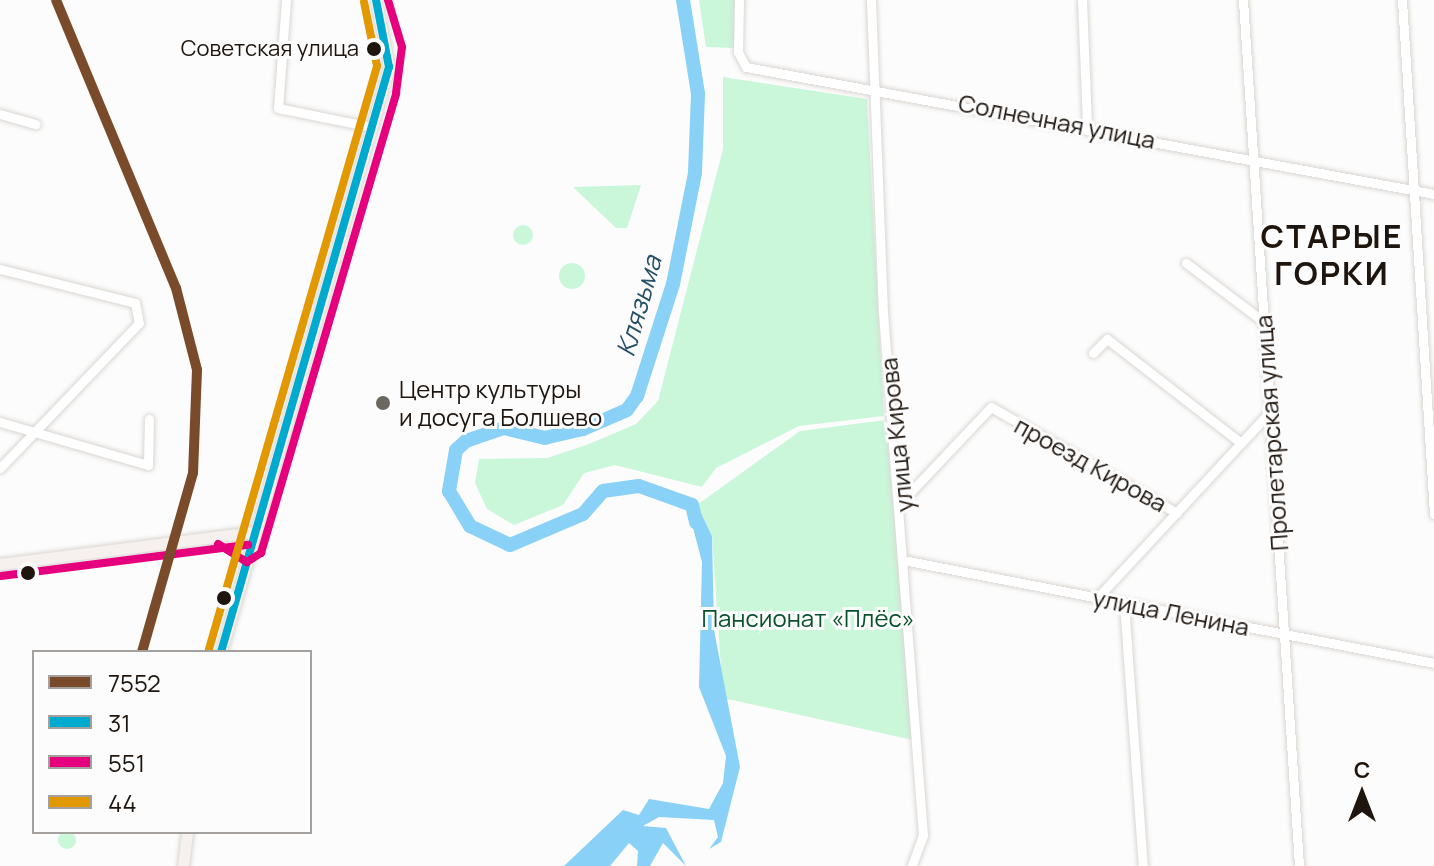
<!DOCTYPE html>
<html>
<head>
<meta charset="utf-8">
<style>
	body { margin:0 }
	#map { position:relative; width:1434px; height:866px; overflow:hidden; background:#fcfcfc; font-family:Manrope,sans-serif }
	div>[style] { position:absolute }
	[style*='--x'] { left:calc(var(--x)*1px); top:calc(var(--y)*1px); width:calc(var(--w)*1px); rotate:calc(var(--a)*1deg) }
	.green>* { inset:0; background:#caf6da }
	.round { border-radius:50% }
	.water>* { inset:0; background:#8ad1f8 }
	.river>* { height:14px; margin:-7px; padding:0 7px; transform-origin:7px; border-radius:7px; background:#8ad1f8 }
	.roads { filter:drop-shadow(0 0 2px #dad6d2) drop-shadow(0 0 2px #dad6d2) }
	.minor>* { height:9px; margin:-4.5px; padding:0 4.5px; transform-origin:4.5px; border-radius:4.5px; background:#fff }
	.major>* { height:11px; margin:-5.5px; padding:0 5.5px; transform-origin:5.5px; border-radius:5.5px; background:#f6f0ee }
	.bus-1>* { height:8px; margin:-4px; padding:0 4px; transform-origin:4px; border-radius:4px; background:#00a9ce }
	.bus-2>* { height:8px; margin:-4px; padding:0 4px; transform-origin:4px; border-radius:4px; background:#e5007d }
	.bus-3>* { height:8px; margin:-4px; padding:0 4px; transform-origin:4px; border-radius:4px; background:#e19801 }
	.rail-1>* { height:10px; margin:-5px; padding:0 5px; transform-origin:5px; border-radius:5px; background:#7a4b2a }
	.dots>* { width:22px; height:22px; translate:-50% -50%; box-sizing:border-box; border:4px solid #fcfcfc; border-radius:50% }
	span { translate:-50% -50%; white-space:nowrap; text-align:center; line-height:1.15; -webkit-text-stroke:6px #fcfcfc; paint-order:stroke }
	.bus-label { font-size:22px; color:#1e150e }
	.right { translate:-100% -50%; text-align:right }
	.street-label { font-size:24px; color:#1e150e }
	.poi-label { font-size:24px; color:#1e150e }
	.left { translate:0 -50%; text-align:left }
	.park-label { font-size:24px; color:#07522d }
	.water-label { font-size:26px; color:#265068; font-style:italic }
	.district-label { font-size:32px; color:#1e150e; font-weight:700; letter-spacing:2px }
	.legend { position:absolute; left:32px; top:650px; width:280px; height:184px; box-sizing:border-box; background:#fcfcfc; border:2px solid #a3a09d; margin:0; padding:10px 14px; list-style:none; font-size:24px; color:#1e150e }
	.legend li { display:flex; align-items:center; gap:16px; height:40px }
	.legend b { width:40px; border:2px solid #a3a09d }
	.north { position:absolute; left:1322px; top:754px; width:80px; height:80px; -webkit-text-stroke:6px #fcfcfc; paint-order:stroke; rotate:0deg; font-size:22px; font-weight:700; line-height:32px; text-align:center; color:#1e150e }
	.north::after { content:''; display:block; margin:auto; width:28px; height:36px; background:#1e150e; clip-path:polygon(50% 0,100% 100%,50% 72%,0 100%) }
</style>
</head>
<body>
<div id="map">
	<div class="green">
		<i style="clip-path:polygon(699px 0,736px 0,734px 48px,706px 47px)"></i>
		<i style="clip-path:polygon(723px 77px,867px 99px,884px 416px,799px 426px,716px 468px,702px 487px,615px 465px,584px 473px,563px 505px,514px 525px,487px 509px,475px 483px,479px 459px,547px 458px,589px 444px,636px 424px,658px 401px,723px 149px)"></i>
		<i style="clip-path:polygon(641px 185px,627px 228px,616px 228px,573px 187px)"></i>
		<i class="round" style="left:513px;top:225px;width:20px;height:20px"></i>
		<i class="round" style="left:559px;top:263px;width:26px;height:26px"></i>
		<i style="clip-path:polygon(886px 420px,913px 740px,723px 698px,712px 536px,697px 505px,800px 431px)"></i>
		<i class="round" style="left:58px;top:831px;width:18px;height:18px"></i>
	</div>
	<div class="water">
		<i style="clip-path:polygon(687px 505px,697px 505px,712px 536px,714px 630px,740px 767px,721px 842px,709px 849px,718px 837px,714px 820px,659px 817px,643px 826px,666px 828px,686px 866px,663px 843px,650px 866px,637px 866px,638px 851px,629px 843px,610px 866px,564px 866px,623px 810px,639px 815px,649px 799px,709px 809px,723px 783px,726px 756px,699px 687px,702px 562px)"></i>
	</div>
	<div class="river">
		<i style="--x:683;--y:0;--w:95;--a:80.9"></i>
		<i style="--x:698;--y:94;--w:79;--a:92.2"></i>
		<i style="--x:695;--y:173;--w:113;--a:101.2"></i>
		<i style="--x:673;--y:284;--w:118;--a:107.8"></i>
		<i style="--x:637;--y:396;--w:17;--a:126"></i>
		<i style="--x:627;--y:410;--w:48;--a:156.6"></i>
		<i style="--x:583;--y:429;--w:39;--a:167"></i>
		<i style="--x:545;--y:438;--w:42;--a:-166.3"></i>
		<i style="--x:504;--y:428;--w:40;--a:161.1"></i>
		<i style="--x:466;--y:441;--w:13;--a:138"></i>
		<i style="--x:456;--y:450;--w:42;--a:99.7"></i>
		<i style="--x:449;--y:491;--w:41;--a:59"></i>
		<i style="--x:470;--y:526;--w:44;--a:25.4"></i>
		<i style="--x:510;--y:545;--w:79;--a:-23"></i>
		<i style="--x:583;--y:514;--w:30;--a:-49"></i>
		<i style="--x:603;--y:491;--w:36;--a:-8"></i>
		<i style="--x:639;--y:486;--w:56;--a:19.7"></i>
		<i style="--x:692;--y:505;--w:18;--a:77"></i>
	</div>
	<div class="roads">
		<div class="minor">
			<i style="--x:286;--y:0;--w:108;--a:94.2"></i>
			<i style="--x:278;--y:108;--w:95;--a:11.5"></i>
			<i style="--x:739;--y:0;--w:52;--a:91.1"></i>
			<i style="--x:738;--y:52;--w:17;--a:62"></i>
			<i style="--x:746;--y:67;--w:700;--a:10.46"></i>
			<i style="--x:871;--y:0;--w:312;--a:87.8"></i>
			<i style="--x:883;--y:312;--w:525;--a:85.63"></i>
			<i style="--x:923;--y:835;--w:33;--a:110"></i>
			<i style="--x:1082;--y:0;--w:127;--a:87.7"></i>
			<i style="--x:1243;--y:0;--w:868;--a:86.3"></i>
			<i style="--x:1402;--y:0;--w:515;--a:86.44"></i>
			<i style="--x:0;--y:114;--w:37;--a:16"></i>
			<i style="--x:1186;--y:263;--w:98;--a:37.1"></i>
			<i style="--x:0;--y:269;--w:139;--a:14.1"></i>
			<i style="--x:135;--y:303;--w:20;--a:79"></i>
			<i style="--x:139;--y:323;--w:201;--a:133.8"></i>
			<i style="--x:1093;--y:353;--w:20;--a:-45"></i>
			<i style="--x:1107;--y:339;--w:168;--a:37.8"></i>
			<i style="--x:0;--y:422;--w:154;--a:16.2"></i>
			<i style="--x:148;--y:465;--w:46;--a:-88.8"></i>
			<i style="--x:903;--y:500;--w:128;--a:-46.6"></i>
			<i style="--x:991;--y:407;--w:214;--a:29.7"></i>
			<i style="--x:908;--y:561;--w:536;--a:10.97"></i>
			<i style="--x:1097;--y:598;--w:255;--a:-47.1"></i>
			<i style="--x:1124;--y:603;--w:264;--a:85.9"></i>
		</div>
		<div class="major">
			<i style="--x:0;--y:564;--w:256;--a:-7.2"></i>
			<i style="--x:221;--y:652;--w:609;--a:-73.98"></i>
			<i style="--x:389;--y:67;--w:68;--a:-101"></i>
			<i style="--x:183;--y:866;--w:34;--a:-83"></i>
		</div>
	</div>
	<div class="bus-1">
		<i style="--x:221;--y:652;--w:609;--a:-73.98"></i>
		<i style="--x:389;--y:67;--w:68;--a:-101"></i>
	</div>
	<div class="bus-2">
		<i style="--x:218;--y:544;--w:34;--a:32"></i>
		<i style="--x:247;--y:562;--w:17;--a:-33"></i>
		<i style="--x:261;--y:553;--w:479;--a:-73.6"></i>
		<i style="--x:396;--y:93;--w:46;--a:-82.6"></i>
		<i style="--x:402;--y:47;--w:49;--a:-106.6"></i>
		<i style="--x:1;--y:576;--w:249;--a:-7.2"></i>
	</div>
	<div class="bus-3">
		<i style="--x:209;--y:649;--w:607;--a:-73.92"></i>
		<i style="--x:377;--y:66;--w:65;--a:-101.5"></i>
	</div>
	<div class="rail-1">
		<i style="--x:56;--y:0;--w:312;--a:67.4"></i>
		<i style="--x:176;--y:288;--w:85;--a:75.6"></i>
		<i style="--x:197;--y:370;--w:103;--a:92.2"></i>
		<i style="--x:193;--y:473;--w:186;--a:105.9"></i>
	</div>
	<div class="dots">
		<i style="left:374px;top:49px;background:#1e150e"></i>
		<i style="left:383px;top:403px;background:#6c6661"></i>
		<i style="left:28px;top:573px;background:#1e150e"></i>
		<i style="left:224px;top:598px;background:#1e150e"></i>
	</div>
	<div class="bus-label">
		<span class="right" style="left:359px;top:49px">Советская улица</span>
	</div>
	<div class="street-label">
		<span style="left:1057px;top:121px;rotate:11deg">Солнечная улица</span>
		<span style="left:1271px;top:433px;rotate:-94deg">Пролетарская улица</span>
		<span style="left:896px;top:435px;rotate:-96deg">улица Кирова</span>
		<span style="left:1091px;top:464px;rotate:29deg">проезд Кирова</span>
		<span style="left:1171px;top:612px;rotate:11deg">улица Ленина</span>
	</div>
	<div class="poi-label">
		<span class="left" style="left:399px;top:403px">Центр культуры<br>и досуга Болшево</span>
	</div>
	<div class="park-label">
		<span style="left:808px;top:618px">Пансионат «Плёс»</span>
	</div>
	<div class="water-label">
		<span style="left:639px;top:306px;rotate:-74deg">Клязьма</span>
	</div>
	<div class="district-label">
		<span style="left:1332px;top:255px">СТАРЫЕ<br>ГОРКИ</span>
	</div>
	<ul class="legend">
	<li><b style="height:10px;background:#7a4b2a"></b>7552</li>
	<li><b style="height:10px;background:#00a9ce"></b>31</li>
	<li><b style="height:10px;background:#e5007d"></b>551</li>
	<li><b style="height:10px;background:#e19801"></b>44</li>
	</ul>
	<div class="north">С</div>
</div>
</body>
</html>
